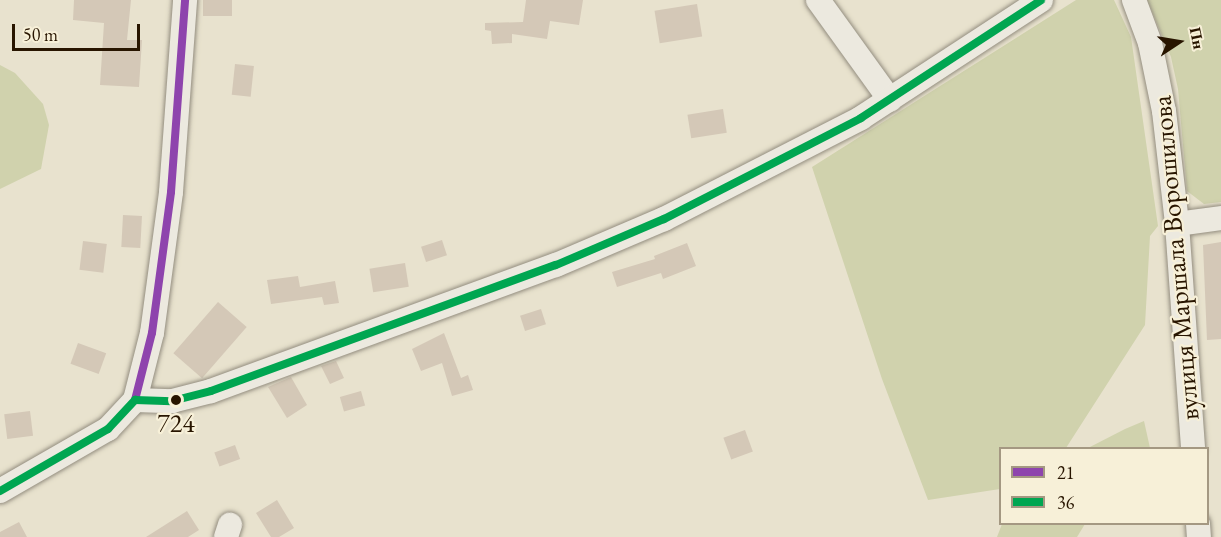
<!DOCTYPE html>
<html>
<head>
<meta charset="utf-8">
<style>
	body { margin:0 }
	#map { position:relative; width:1221px; height:537px; overflow:hidden; background:#e8e2ce; font-family:"EB Garamond",serif }
	div>[style] { position:absolute }
	[style*='--x'] { left:calc(var(--x)*1px); top:calc(var(--y)*1px); width:calc(var(--w)*1px); rotate:calc(var(--a)*1deg) }
	.green>* { inset:0; background:#d0d2ad }
	.building>* { inset:0; background:#d4c8b7; transform-origin:0 0 }
	.roads { filter:drop-shadow(0 0 2px #938d7f) drop-shadow(0 0 2px #938d7f) }
	.minor>* { height:24px; margin:-12px; padding:0 12px; transform-origin:12px; border-radius:12px; background:#ece9df }
	.bus-1>* { height:8px; margin:-4px; padding:0 4px; transform-origin:4px; border-radius:4px; background:#8e44ad }
	.bus-2>* { height:8px; margin:-4px; padding:0 4px; transform-origin:4px; border-radius:4px; background:#00a651 }
	.dots>* { width:16px; height:16px; translate:-50% -50%; box-sizing:border-box; border:3px solid #f7f0d8; border-radius:50% }
	span { translate:-50% -50%; white-space:nowrap; text-align:center; line-height:1.15; -webkit-text-stroke:4.5px #f7f0d8; paint-order:stroke }
	.bus-label { font-size:26px; color:#281500 }
	.street-label { font-size:27px; color:#281500 }
	.legend { position:absolute; left:999px; top:447px; width:210px; height:78px; box-sizing:border-box; background:#f7f0d8; border:2px solid #a49882; margin:0; padding:8px 10px; list-style:none; font-size:18px; color:#281500 }
	.legend li { display:flex; align-items:center; gap:12px; height:30px }
	.legend b { width:30px; border:2px solid #a49882 }
	.north { position:absolute; left:1149px; top:12px; width:60px; height:60px; -webkit-text-stroke:4px #f7f0d8; paint-order:stroke; rotate:78deg; font-size:16px; font-weight:700; line-height:24px; text-align:center; color:#281500 }
	.north::after { content:''; display:block; margin:auto; width:21px; height:27px; background:#281500; clip-path:polygon(50% 0,100% 100%,50% 72%,0 100%) }
	.scale { position:absolute; left:12px; top:24px; width:128px; height:27px; box-sizing:border-box; border:3px solid #281500; border-top:0; padding-left:8px; font-size:18px; line-height:21px; white-space:nowrap; color:#281500; -webkit-text-stroke:4px #f7f0d8; paint-order:stroke }
</style>
</head>
<body>
<div id="map">
	<div class="green">
		<i style="clip-path:polygon(1076px 0,1114px 0,1131px 37px,1158px 226px,1150px 236px,1145px 325px,1066px 448px,1000px 448px,1000px 489px,928px 500px,882px 379px,812px 167px)"></i>
		<i style="clip-path:polygon(1147px 0,1221px 0,1221px 202px,1204px 204px,1187px 191px,1178px 89px,1171px 57px)"></i>
		<i style="clip-path:polygon(0 65px,15px 73px,43px 104px,49px 125px,41px 169px,0 189px)"></i>
		<i style="clip-path:polygon(1144px 421px,1150px 448px,1088px 448px,1125px 429px)"></i>
		<i style="clip-path:polygon(1002px 524px,1085px 524px,1077px 537px,997px 537px)"></i>
	</div>
	<div class="building">
		<i style="clip-path:polygon(74px 0,131px 0,127px 40px,142px 40px,139px 87px,100px 85px,104px 23px,73px 20px)"></i>
		<i style="left:203px;top:0;width:29px;height:16px"></i>
		<i style="clip-path:polygon(526px 0,583px 0,579px 25px,550px 21px,547px 39px,512px 34px,512px 43px,492px 44px,491px 31px,485px 30px,485px 23px,523px 22px)"></i>
		<i style="left:697px;top:4px;width:33px;height:43px;rotate:81deg"></i>
		<i style="left:235px;top:64px;width:19px;height:31px;rotate:6deg"></i>
		<i style="left:723px;top:109px;width:24px;height:36px;rotate:81deg"></i>
		<i style="left:123px;top:215px;width:19px;height:32px;rotate:3deg"></i>
		<i style="left:442px;top:240px;width:16px;height:22px;rotate:72deg"></i>
		<i style="left:83px;top:241px;width:24px;height:29px;rotate:7deg"></i>
		<i style="clip-path:polygon(1221px 242px,1221px 339px,1207px 340px,1203px 245px)"></i>
		<i style="clip-path:polygon(687px 243px,696px 266px,663px 279px,661px 273px,617px 287px,612px 272px,655px 259px,654px 256px)"></i>
		<i style="left:405px;top:263px;width:24px;height:36px;rotate:81deg"></i>
		<i style="clip-path:polygon(298px 276px,300px 287px,335px 281px,339px 303px,324px 305px,322px 297px,271px 304px,267px 280px)"></i>
		<i style="left:218px;top:302px;width:38px;height:68px;rotate:41deg"></i>
		<i style="left:541px;top:309px;width:16px;height:22px;rotate:72deg"></i>
		<i style="clip-path:polygon(444px 333px,461px 378px,468px 375px,473px 390px,452px 396px,442px 363px,421px 371px,412px 349px)"></i>
		<i style="left:78px;top:343px;width:30px;height:22px;rotate:20deg"></i>
		<i style="clip-path:polygon(336px 361px,344px 378px,330px 384px,321px 366px)"></i>
		<i style="clip-path:polygon(291px 377px,307px 405px,287px 418px,268px 387px)"></i>
		<i style="left:361px;top:391px;width:15px;height:22px;rotate:74deg"></i>
		<i style="left:30px;top:411px;width:25px;height:26px;rotate:83deg"></i>
		<i style="left:745px;top:430px;width:23px;height:23px;rotate:70deg"></i>
		<i style="left:235px;top:445px;width:15px;height:22px;rotate:70deg"></i>
		<i style="clip-path:polygon(277px 500px,294px 528px,279px 537px,271px 537px,256px 513px)"></i>
		<i style="clip-path:polygon(187px 511px,199px 530px,188px 537px,146px 537px)"></i>
		<i style="clip-path:polygon(19px 522px,27px 537px,0 537px,0 532px)"></i>
	</div>
	<div class="roads">
		<div class="minor">
			<i style="--x:818;--y:0;--w:123;--a:54.2"></i>
			<i style="--x:1134;--y:0;--w:46;--a:69.6"></i>
			<i style="--x:1150;--y:43;--w:69;--a:78.4"></i>
			<i style="--x:1164;--y:111;--w:114;--a:83.4"></i>
			<i style="--x:1177;--y:224;--w:225;--a:85.9"></i>
			<i style="--x:1177;--y:224;--w:44;--a:-7.8"></i>
			<i style="--x:135;--y:400;--w:69;--a:-75.8"></i>
			<i style="--x:152;--y:333;--w:142;--a:-82.3"></i>
			<i style="--x:171;--y:192;--w:193;--a:-85.8"></i>
			<i style="--x:0;--y:491;--w:125;--a:-29.9"></i>
			<i style="--x:108;--y:429;--w:40;--a:-47"></i>
			<i style="--x:135;--y:400;--w:37;--a:2"></i>
			<i style="--x:172;--y:401;--w:40;--a:-14.4"></i>
			<i style="--x:211;--y:391;--w:367;--a:-20.1"></i>
			<i style="--x:556;--y:265;--w:117;--a:-23.1"></i>
			<i style="--x:664;--y:219;--w:221;--a:-27.1"></i>
			<i style="--x:861;--y:118;--w:215;--a:-33.2"></i>
			<i style="--x:1198;--y:524;--w:13;--a:86"></i>
			<i style="--x:226;--y:537;--w:13;--a:-72"></i>
		</div>
	</div>
	<div class="bus-1">
		<i style="--x:135;--y:400;--w:69;--a:-75.8"></i>
		<i style="--x:152;--y:333;--w:142;--a:-82.3"></i>
		<i style="--x:171;--y:192;--w:193;--a:-85.8"></i>
	</div>
	<div class="bus-2">
		<i style="--x:0;--y:491;--w:125;--a:-29.9"></i>
		<i style="--x:108;--y:429;--w:40;--a:-47"></i>
		<i style="--x:135;--y:400;--w:37;--a:2"></i>
		<i style="--x:172;--y:401;--w:40;--a:-14.4"></i>
		<i style="--x:211;--y:391;--w:367;--a:-20.1"></i>
		<i style="--x:556;--y:265;--w:117;--a:-23.1"></i>
		<i style="--x:664;--y:219;--w:221;--a:-27.1"></i>
		<i style="--x:861;--y:118;--w:215;--a:-33.2"></i>
	</div>
	<div class="dots">
		<i style="left:176px;top:400px;background:#281500"></i>
	</div>
	<div class="bus-label">
		<span style="left:176px;top:424px">724</span>
	</div>
	<div class="street-label">
		<span style="left:1175px;top:258px;rotate:-95deg">вулиця Маршала Ворошилова</span>
	</div>
	<ul class="legend">
	<li><b style="height:8px;background:#8e44ad"></b>21</li>
	<li><b style="height:8px;background:#00a651"></b>36</li>
	</ul>
	<div class="north">Пн</div>
	<div class="scale">50 m</div>
</div>
</body>
</html>
